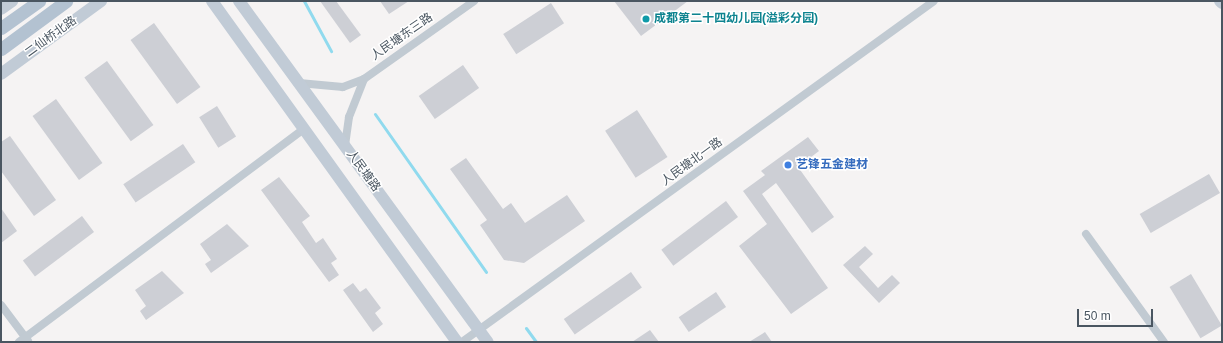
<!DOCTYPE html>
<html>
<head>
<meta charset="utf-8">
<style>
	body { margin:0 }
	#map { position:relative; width:1223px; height:343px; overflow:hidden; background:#f5f3f3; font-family:Arial,"Noto Sans SC",sans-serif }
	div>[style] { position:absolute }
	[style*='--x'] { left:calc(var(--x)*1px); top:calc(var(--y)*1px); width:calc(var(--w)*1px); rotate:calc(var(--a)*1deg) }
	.stream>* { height:3px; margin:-1.5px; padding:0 1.5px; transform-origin:1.5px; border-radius:1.5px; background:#90daee }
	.building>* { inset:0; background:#cdcfd5; transform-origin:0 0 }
	.street>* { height:8px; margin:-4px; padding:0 4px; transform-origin:4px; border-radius:4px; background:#c1cad2 }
	.secondary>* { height:12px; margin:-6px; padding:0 6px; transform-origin:6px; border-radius:6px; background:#c1cbd6 }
	.primary>* { height:13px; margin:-6.5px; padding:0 6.5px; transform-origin:6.5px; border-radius:6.5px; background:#b3c2d1 }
	.dots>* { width:11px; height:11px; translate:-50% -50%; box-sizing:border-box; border:2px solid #fff; border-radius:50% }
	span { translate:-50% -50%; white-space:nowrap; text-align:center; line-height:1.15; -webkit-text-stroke:3px #fff; paint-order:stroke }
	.culture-label { font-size:12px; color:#0d838f; font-weight:700 }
	.left { translate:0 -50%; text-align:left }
	.street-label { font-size:12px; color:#4a5661 }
	.shop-label { font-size:12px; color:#366cbe; font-weight:700 }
	.frame { position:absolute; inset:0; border:2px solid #4a5661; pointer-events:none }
	.scale { position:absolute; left:1077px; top:309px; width:76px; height:18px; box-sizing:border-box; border:2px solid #4a5661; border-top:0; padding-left:5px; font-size:12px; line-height:14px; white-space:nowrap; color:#4a5661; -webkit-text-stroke:3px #fff; paint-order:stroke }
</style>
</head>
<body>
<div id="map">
	<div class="stream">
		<i style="--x:304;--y:1;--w:57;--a:61.6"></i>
		<i style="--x:375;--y:114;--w:193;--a:54.9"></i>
		<i style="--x:526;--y:328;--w:17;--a:54"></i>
	</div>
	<div class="building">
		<i style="clip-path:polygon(320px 1px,336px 1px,361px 35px,350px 43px)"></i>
		<i style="clip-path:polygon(380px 1px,409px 1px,389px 14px)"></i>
		<i style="clip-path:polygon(614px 1px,688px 1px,641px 36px)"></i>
		<i style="left:551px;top:3px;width:24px;height:57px;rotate:57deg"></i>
		<i style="left:154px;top:23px;width:79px;height:29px;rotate:54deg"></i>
		<i style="left:107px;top:61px;width:79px;height:28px;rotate:54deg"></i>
		<i style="left:463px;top:65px;width:28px;height:54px;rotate:55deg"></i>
		<i style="left:56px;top:99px;width:79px;height:29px;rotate:54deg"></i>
		<i style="left:217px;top:106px;width:36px;height:21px;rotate:58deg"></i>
		<i style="left:637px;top:110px;width:56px;height:38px;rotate:57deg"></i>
		<i style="clip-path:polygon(10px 136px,56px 200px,34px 216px,1px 171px,1px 142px)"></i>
		<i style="clip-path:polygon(808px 137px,819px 151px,798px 167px,834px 217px,812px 233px,776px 183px,762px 194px,828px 288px,791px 314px,739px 246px,767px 224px,743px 191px,765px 175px,761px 171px)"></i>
		<i style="left:183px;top:144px;width:22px;height:72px;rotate:56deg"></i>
		<i style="clip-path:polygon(466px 158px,503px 209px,511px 203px,525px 223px,567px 195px,585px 221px,524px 263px,504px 260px,480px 225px,487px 220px,450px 169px)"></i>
		<i style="left:1209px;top:174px;width:22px;height:80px;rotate:60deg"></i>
		<i style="clip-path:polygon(279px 177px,310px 216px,302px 222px,316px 243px,323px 238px,337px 259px,331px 263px,339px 275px,329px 282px,261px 190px)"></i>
		<i style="left:726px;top:201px;width:20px;height:81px;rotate:53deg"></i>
		<i style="clip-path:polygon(1px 208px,17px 231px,1px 243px)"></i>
		<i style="left:82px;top:216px;width:20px;height:74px;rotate:53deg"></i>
		<i style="clip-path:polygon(227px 224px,249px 246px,211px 273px,205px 264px,211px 260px,200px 244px)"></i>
		<i style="clip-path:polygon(865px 246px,873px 254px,859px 267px,878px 288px,892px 275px,900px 283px,879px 303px,843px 265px)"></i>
		<i style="clip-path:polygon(162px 271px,184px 293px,146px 320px,140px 311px,146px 306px,135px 290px)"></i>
		<i style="left:631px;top:272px;width:19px;height:82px;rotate:55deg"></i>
		<i style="left:1191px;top:274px;width:60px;height:25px;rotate:59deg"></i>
		<i style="clip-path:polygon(353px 283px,360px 292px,366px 288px,381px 308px,375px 313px,383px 324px,373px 332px,343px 290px)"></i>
		<i style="left:716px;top:292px;width:18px;height:45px;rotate:56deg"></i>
		<i style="clip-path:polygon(650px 330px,659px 342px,632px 342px)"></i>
		<i style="clip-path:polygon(765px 332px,772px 342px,749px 342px)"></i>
	</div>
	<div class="street">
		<i style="--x:364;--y:79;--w:135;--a:-35.3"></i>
		<i style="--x:299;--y:83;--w:44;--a:5.2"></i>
		<i style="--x:343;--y:87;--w:22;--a:-21"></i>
		<i style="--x:364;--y:79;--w:41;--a:111.5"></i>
		<i style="--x:349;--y:117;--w:29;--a:98"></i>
		<i style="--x:1086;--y:234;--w:133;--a:54.2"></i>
		<i style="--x:1;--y:305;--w:45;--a:53.1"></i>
		<i style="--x:19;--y:342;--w:356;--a:-36.8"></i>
		<i style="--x:462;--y:342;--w:582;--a:-35.85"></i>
	</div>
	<div class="secondary">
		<i style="--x:212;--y:1;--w:420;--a:54.3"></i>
		<i style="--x:239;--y:1;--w:422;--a:53.9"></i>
		<i style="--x:1220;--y:1;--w:3;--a:45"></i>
		<i style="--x:1;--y:9;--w:14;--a:-36"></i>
		<i style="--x:1;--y:74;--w:124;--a:-36.1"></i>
	</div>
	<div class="primary">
		<i style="--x:1;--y:28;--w:47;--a:-35.4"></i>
		<i style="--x:1;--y:49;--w:81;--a:-36.4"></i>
	</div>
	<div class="dots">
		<i style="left:646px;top:19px;background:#0f9aa8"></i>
		<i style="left:788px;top:165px;background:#3f7fe0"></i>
	</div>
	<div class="culture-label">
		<span class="left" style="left:654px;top:19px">成都第二十四幼儿园(溢彩分园)</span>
	</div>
	<div class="street-label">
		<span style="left:51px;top:37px;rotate:-36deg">二仙桥北路</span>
		<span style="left:402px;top:37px;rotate:-35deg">人民塘东三路</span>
		<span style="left:692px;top:162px;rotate:-36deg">人民塘北一路</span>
		<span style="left:363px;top:171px;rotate:54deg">人民塘路</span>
	</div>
	<div class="shop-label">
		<span class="left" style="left:796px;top:165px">艺锋五金建材</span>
	</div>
	<div class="frame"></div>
	<div class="scale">50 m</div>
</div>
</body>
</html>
